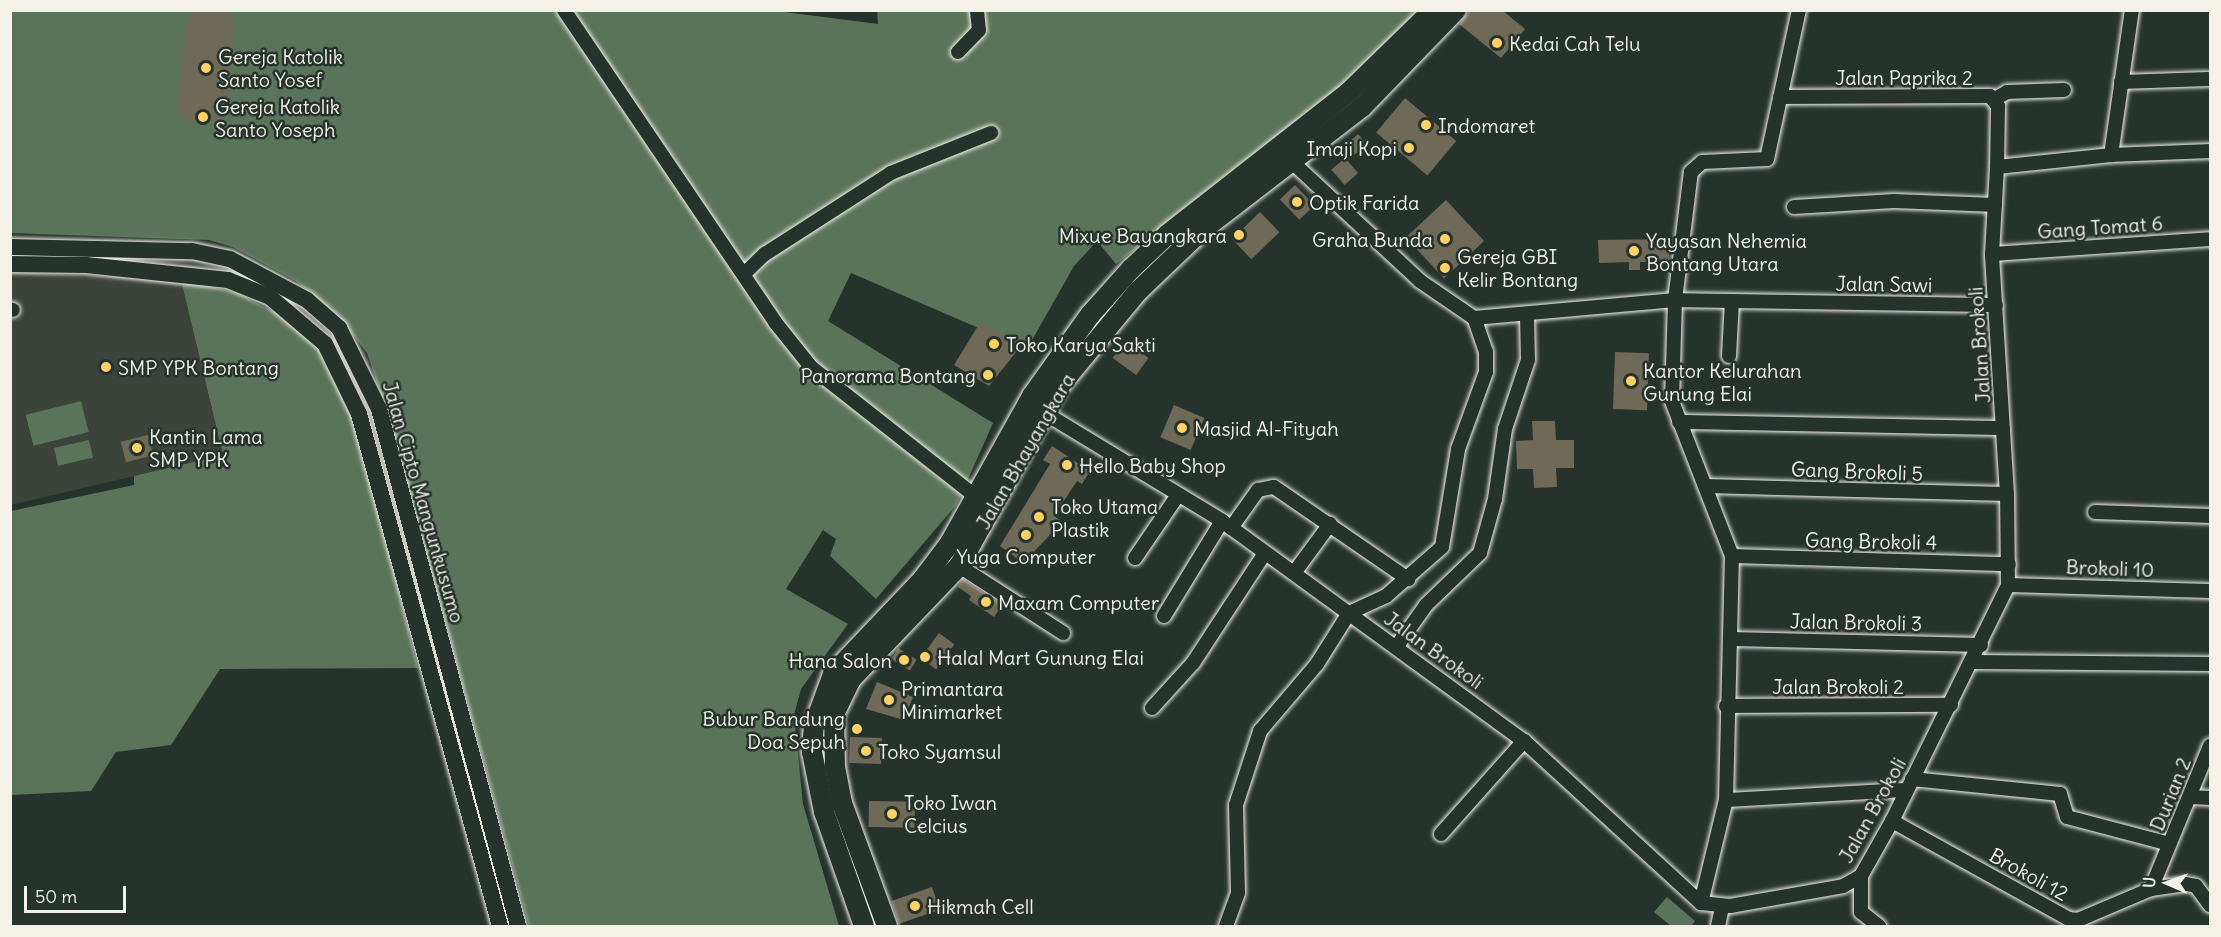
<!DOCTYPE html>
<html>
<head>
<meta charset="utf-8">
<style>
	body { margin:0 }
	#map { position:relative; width:2221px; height:937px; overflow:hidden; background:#26332d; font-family:Delius,sans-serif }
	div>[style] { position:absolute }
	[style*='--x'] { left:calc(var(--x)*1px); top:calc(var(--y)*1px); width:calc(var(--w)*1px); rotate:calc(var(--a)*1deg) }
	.built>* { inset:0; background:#3c433a }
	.green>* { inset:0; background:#5a7459; transform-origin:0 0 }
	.building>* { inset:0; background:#6f6957; transform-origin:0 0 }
	.roads { filter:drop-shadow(0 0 2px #f4f1e8) drop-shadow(0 0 2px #f4f1e8) }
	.minor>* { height:14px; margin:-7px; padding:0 7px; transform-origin:7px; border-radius:7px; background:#26332d }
	.tertiary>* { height:16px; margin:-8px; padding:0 8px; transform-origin:8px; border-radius:8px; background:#26332d }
	.secondary>* { height:20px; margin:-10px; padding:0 10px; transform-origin:10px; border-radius:10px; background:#26332d }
	.dots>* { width:16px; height:16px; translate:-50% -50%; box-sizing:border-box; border:3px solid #26332d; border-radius:50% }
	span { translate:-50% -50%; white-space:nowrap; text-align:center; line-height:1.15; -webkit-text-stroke:5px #26332d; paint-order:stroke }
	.poi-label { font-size:20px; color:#f4f1e8 }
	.left { translate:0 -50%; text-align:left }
	.right { translate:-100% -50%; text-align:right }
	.street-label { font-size:20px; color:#f4f1e8 }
	.frame { position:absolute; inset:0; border:12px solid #f4f1e8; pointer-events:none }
	.north { position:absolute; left:2137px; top:853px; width:60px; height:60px; -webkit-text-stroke:4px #26332d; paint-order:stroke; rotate:272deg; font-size:16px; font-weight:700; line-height:24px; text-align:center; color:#f4f1e8 }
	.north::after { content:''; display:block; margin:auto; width:21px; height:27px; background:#f4f1e8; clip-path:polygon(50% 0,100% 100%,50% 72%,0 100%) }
	.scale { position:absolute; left:24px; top:886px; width:102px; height:27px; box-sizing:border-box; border:3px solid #f4f1e8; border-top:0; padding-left:8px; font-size:18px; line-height:21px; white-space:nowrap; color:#f4f1e8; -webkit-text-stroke:4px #26332d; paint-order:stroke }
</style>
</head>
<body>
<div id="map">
	<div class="built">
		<i style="clip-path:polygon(11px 272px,181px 280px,223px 455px,11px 505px)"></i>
	</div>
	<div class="green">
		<i style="clip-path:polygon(769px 10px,878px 24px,877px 10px,1420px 11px,1359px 72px,1116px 264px,1097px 241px,1074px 266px,1027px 349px,851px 273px,828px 321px,993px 423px,957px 504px,876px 599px,830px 556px,836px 539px,823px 530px,786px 589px,848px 624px,801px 689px,794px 715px,803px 804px,839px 926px,529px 926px,394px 433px,367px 353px,341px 319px,296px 281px,233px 247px,209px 240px,11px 233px,11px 11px)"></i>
		<i style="clip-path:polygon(181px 280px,237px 293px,278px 314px,318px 344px,354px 416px,418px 668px,220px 669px,171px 745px,116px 752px,91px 791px,11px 795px,11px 511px,134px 485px,134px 476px,223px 455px)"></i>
		<i style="left:81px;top:401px;width:32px;height:57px;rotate:76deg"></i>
		<i style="left:89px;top:440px;width:18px;height:36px;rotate:77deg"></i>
		<i style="clip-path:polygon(1667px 897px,1695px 921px,1691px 926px,1671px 926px,1654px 912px)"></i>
	</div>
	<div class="building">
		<i style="clip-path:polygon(191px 10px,232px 10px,231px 24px,235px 24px,226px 117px,222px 116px,221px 125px,181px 120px,182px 112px,177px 112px,186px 19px,190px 19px)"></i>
		<i style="clip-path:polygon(1470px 10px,1502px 10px,1525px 29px,1501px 58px,1459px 24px)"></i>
		<i style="left:1405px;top:98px;width:67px;height:45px;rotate:40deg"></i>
		<i style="left:1358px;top:134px;width:13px;height:22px;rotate:48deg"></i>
		<i style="left:1345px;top:158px;width:20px;height:18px;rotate:49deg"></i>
		<i style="left:1295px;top:185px;width:28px;height:21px;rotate:46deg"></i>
		<i style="left:1446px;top:200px;width:56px;height:55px;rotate:47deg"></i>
		<i style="left:1260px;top:212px;width:28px;height:39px;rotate:46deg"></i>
		<i style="clip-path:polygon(1669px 239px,1669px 262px,1640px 262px,1640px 270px,1629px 270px,1629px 262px,1599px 263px,1598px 240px)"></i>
		<i style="clip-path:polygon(981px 321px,1021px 346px,989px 386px,954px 365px)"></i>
		<i style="left:1125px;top:341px;width:29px;height:21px;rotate:36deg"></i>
		<i style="left:1615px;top:352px;width:34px;height:57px;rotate:2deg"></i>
		<i style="left:1174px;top:405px;width:33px;height:35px;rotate:23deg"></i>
		<i style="clip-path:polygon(1532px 421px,1555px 421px,1556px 440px,1574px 440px,1574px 468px,1556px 468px,1557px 487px,1534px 488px,1533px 469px,1517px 469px,1516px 441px,1533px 440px)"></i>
		<i style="left:148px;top:435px;width:21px;height:28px;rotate:76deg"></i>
		<i style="clip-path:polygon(1052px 446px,1090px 471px,1082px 484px,1077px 481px,1054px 516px,1060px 520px,1049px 536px,1023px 563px,1000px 546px,1050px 464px,1043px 460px)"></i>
		<i style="clip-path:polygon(963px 579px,1002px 605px,994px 617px,969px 600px,971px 596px,958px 587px)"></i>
		<i style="left:939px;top:633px;width:19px;height:31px;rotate:36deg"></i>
		<i style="left:898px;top:648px;width:22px;height:13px;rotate:32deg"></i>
		<i style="clip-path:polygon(877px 682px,913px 697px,904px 720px,866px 709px)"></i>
		<i style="left:850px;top:737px;width:32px;height:26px;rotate:2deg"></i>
		<i style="left:869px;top:801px;width:46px;height:26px;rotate:1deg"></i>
		<i style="left:932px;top:887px;width:24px;height:43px;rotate:71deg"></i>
	</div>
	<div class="roads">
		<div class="minor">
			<i style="--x:564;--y:10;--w:377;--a:55.9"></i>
			<i style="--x:775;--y:322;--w:58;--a:51.3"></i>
			<i style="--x:811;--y:367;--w:209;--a:38.2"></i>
			<i style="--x:958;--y:52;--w:30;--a:-46"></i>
			<i style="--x:979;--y:30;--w:20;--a:-96"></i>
			<i style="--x:2121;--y:82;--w:87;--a:-2"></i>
			<i style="--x:1780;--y:97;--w:210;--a:-0.3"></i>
			<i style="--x:1990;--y:96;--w:13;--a:51"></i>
			<i style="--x:1998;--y:106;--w:61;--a:90.9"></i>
			<i style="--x:1995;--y:99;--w:14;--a:-30"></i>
			<i style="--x:2007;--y:92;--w:57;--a:-2"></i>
			<i style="--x:2111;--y:155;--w:99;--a:-2.3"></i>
			<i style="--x:1292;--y:162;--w:175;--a:42.9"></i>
			<i style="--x:1420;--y:281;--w:65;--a:34.4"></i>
			<i style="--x:1474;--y:318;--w:202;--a:-5.1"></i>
			<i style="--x:1675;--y:300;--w:321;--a:0.9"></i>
			<i style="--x:1794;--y:207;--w:100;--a:-3.4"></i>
			<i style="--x:1894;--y:201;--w:101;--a:2.3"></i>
			<i style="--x:1992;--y:254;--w:219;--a:-3.9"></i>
			<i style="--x:745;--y:273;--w:28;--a:-44"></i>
			<i style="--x:765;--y:254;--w:150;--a:-32.7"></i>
			<i style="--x:891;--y:173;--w:108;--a:-21.8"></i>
			<i style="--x:10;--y:309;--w:3;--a:18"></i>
			<i style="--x:1729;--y:356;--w:55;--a:-86.9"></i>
			<i style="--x:1043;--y:412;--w:210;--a:31.3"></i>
			<i style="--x:1222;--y:521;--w:374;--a:36.1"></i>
			<i style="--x:1524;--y:741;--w:240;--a:42.5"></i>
			<i style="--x:1701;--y:903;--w:29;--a:6"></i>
			<i style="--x:1730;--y:906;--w:115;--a:-10"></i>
			<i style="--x:1843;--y:886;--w:21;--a:-29"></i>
			<i style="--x:1861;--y:876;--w:63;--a:-60.6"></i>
			<i style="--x:1892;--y:821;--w:263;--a:-63.8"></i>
			<i style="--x:2008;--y:585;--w:91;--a:-90.6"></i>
			<i style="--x:2007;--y:494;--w:240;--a:-93.6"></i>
			<i style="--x:1992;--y:254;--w:87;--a:-86.7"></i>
			<i style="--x:1997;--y:167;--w:115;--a:-6"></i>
			<i style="--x:2111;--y:155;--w:147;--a:-81.8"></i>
			<i style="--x:1679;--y:422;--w:324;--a:1.1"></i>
			<i style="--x:1706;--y:486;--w:301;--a:1.5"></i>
			<i style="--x:2095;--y:512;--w:115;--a:2"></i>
			<i style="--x:1231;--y:528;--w:47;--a:-54.6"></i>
			<i style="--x:1258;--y:490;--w:16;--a:-11"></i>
			<i style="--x:1274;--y:487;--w:163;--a:34.5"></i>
			<i style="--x:1732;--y:556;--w:277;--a:1.7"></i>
			<i style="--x:1135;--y:558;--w:76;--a:-55.7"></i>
			<i style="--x:959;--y:566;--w:124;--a:32.8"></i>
			<i style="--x:1294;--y:573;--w:61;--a:-53.7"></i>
			<i style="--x:2008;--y:585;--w:202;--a:1.7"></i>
			<i style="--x:1164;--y:616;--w:111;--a:-58.6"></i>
			<i style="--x:1731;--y:639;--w:250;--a:1.4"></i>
			<i style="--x:1397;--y:646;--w:50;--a:-54.7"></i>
			<i style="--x:1426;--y:605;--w:75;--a:-43.9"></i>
			<i style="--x:1480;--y:553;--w:56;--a:-74.5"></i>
			<i style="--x:1495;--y:499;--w:71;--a:-81.9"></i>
			<i style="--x:1505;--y:429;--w:73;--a:-71.6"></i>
			<i style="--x:1528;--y:360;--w:45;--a:-91.3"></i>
			<i style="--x:1972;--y:662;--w:238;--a:0.5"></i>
			<i style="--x:1726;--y:706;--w:225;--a:-0.3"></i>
			<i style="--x:1152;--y:708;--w:61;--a:-47.7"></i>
			<i style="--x:1193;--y:663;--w:131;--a:-56.8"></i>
			<i style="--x:1912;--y:779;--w:149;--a:5.8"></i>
			<i style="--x:2060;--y:794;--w:24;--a:73"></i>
			<i style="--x:2067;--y:817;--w:106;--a:14.7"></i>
			<i style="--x:2191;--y:797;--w:19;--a:3"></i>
			<i style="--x:1726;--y:800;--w:180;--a:-3.2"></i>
			<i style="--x:1892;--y:821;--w:202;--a:29"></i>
			<i style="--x:2069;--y:919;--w:9;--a:6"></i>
			<i style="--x:2078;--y:920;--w:79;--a:-23"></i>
			<i style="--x:2151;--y:889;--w:35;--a:-8"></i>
			<i style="--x:2186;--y:884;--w:10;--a:11"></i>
			<i style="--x:2196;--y:886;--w:24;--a:54"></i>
			<i style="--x:1441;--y:834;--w:125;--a:-48.3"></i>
			<i style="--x:1861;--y:876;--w:36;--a:90"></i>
			<i style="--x:1861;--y:912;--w:23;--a:38"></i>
			<i style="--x:2151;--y:889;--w:155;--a:-67.6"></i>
			<i style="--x:1701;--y:903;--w:106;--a:-76.4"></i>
			<i style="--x:1726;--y:800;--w:244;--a:-88.6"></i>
			<i style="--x:1732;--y:556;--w:166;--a:-111.2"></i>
			<i style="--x:1672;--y:401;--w:101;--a:-88.3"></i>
			<i style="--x:1675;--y:300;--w:129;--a:-82.9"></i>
			<i style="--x:1691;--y:172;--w:15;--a:-42"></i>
			<i style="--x:1702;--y:162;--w:65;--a:-2.6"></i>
			<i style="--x:1767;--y:159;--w:152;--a:-77.9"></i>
			<i style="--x:1226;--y:926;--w:35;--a:-70"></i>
			<i style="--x:1238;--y:893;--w:88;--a:-91.3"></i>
			<i style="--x:1236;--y:805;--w:78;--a:-72"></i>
			<i style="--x:1260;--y:731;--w:88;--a:-49.6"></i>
			<i style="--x:1317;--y:664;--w:60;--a:-57.9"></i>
			<i style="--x:1349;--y:613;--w:41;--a:-24.7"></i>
			<i style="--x:1386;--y:596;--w:74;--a:-41.2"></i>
			<i style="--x:1442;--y:547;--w:99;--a:-80.7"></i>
			<i style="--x:1458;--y:449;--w:82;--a:-70"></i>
			<i style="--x:1486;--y:372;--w:20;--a:-90"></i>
			<i style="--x:1486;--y:352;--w:36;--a:-109"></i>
			<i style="--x:1718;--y:926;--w:19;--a:-78"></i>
		</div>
		<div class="tertiary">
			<i style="--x:10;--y:247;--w:182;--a:1.3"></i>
			<i style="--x:192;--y:251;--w:39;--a:12"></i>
			<i style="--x:230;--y:259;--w:87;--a:28"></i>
			<i style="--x:307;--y:300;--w:43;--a:41.2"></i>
			<i style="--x:339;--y:328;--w:90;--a:63.7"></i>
			<i style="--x:379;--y:409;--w:535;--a:74.95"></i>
			<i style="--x:10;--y:264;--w:76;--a:0.8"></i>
			<i style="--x:86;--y:265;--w:143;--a:6"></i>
			<i style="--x:228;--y:280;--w:45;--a:22"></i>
			<i style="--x:270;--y:297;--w:72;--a:40.5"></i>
			<i style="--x:325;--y:344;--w:78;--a:64.1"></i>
			<i style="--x:359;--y:414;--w:531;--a:74.6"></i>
		</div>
		<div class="secondary">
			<i style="--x:864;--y:926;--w:121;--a:-109.3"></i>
			<i style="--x:824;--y:812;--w:61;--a:-101.3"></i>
			<i style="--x:812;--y:752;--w:26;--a:-86"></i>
			<i style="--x:814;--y:726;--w:55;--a:-69.9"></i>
			<i style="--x:833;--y:674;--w:131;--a:-46.5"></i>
			<i style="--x:923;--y:579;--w:45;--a:-53.1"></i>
			<i style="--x:950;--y:543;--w:168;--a:-60.8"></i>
			<i style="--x:1032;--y:396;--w:100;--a:-54.4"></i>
			<i style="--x:1090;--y:315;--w:62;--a:-48.3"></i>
			<i style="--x:1131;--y:269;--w:51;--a:-43.4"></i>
			<i style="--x:1168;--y:234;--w:230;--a:-38.1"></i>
			<i style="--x:1349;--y:92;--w:117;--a:-44.3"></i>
			<i style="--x:887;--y:926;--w:131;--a:-110.1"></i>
			<i style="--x:842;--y:803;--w:36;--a:-101"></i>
			<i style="--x:835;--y:768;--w:54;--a:-91.1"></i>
			<i style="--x:834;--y:714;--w:39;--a:-64"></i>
			<i style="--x:851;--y:679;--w:156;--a:-46.3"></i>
			<i style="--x:959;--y:566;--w:202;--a:-61"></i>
			<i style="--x:1057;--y:389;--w:127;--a:-50.4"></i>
			<i style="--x:1138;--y:291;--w:87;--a:-43.6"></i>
			<i style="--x:1201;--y:231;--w:203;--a:-37.6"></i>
			<i style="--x:1362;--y:107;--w:135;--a:-45.9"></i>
		</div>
	</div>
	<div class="dots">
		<i style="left:1497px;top:43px;background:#ffd166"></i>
		<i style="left:206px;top:68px;background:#ffd166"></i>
		<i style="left:203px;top:117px;background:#ffd166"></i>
		<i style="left:1426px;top:125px;background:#ffd166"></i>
		<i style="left:1409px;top:148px;background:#ffd166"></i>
		<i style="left:1297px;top:202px;background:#ffd166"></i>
		<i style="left:1239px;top:235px;background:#ffd166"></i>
		<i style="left:1445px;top:239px;background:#ffd166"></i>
		<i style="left:1634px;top:251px;background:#ffd166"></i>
		<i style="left:1445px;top:268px;background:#ffd166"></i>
		<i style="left:994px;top:344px;background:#ffd166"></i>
		<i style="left:106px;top:367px;background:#ffd166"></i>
		<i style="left:988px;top:375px;background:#ffd166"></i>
		<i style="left:1631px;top:381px;background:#ffd166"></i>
		<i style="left:1182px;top:428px;background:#ffd166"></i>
		<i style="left:137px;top:448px;background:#ffd166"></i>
		<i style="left:1067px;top:465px;background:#ffd166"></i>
		<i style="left:1039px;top:517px;background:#ffd166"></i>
		<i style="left:1026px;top:535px;background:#ffd166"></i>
		<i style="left:986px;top:602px;background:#ffd166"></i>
		<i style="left:925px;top:657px;background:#ffd166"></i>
		<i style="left:904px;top:660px;background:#ffd166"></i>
		<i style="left:889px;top:700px;background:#ffd166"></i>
		<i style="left:857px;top:729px;background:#ffd166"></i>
		<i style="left:866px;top:751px;background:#ffd166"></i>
		<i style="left:892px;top:814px;background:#ffd166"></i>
		<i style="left:915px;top:906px;background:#ffd166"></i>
	</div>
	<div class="poi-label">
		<span class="left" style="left:1509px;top:43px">Kedai Cah Telu</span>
		<span class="left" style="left:218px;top:68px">Gereja Katolik<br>Santo Yosef</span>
		<span class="left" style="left:215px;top:118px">Gereja Katolik<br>Santo Yoseph</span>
		<span class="left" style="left:1438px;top:125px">Indomaret</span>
		<span class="right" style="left:1397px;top:148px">Imaji Kopi</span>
		<span class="left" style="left:1309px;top:202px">Optik Farida</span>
		<span class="right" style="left:1227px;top:235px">Mixue Bayangkara</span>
		<span class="right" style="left:1433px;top:239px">Graha Bunda</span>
		<span class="left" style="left:1646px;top:252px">Yayasan Nehemia<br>Bontang Utara</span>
		<span class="left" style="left:1457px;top:268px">Gereja GBI<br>Kelir Bontang</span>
		<span class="left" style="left:1006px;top:344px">Toko Karya Sakti</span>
		<span class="left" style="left:118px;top:367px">SMP YPK Bontang</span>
		<span class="left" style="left:1643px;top:382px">Kantor Kelurahan<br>Gunung Elai</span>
		<span class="right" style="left:976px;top:375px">Panorama Bontang</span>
		<span class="left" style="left:1194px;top:428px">Masjid Al-Fityah</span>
		<span class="left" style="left:149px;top:448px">Kantin Lama<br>SMP YPK</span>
		<span class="left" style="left:1079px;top:465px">Hello Baby Shop</span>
		<span class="left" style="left:1051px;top:518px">Toko Utama<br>Plastik</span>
		<span style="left:1026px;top:556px">Yuga Computer</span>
		<span class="left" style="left:998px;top:602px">Maxam Computer</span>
		<span class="left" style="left:937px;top:657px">Halal Mart Gunung Elai</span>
		<span class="right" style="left:892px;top:660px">Hana Salon</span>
		<span class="left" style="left:901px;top:700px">Primantara<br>Minimarket</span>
		<span class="right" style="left:845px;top:730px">Bubur Bandung<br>Doa Sepuh</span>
		<span class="left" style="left:878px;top:751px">Toko Syamsul</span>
		<span class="left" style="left:904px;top:814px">Toko Iwan<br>Celcius</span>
		<span class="left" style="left:927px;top:906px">Hikmah Cell</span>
	</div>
	<div class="street-label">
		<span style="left:1904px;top:77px">Jalan Paprika 2</span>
		<span style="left:2100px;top:227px;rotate:-4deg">Gang Tomat 6</span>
		<span style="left:1884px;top:284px;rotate:1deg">Jalan Sawi</span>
		<span style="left:1979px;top:345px;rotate:-94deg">Jalan Brokoli</span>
		<span style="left:1025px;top:451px;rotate:-60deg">Jalan Bhayangkara</span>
		<span style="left:1857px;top:471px;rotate:2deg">Gang Brokoli 5</span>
		<span style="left:424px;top:502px;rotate:74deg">Jalan Cipto Mangunkusumo</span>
		<span style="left:1871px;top:541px;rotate:1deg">Gang Brokoli 4</span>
		<span style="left:2110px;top:568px;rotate:2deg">Brokoli 10</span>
		<span style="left:1856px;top:622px;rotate:1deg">Jalan Brokoli 3</span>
		<span style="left:1434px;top:650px;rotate:36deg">Jalan Brokoli</span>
		<span style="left:1838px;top:686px">Jalan Brokoli 2</span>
		<span style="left:2170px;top:794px;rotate:-68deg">Durian 2</span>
		<span style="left:1872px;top:810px;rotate:-61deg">Jalan Brokoli</span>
		<span style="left:2029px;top:874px;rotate:29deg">Brokoli 12</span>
	</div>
	<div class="frame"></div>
	<div class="north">U</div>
	<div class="scale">50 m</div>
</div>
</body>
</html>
